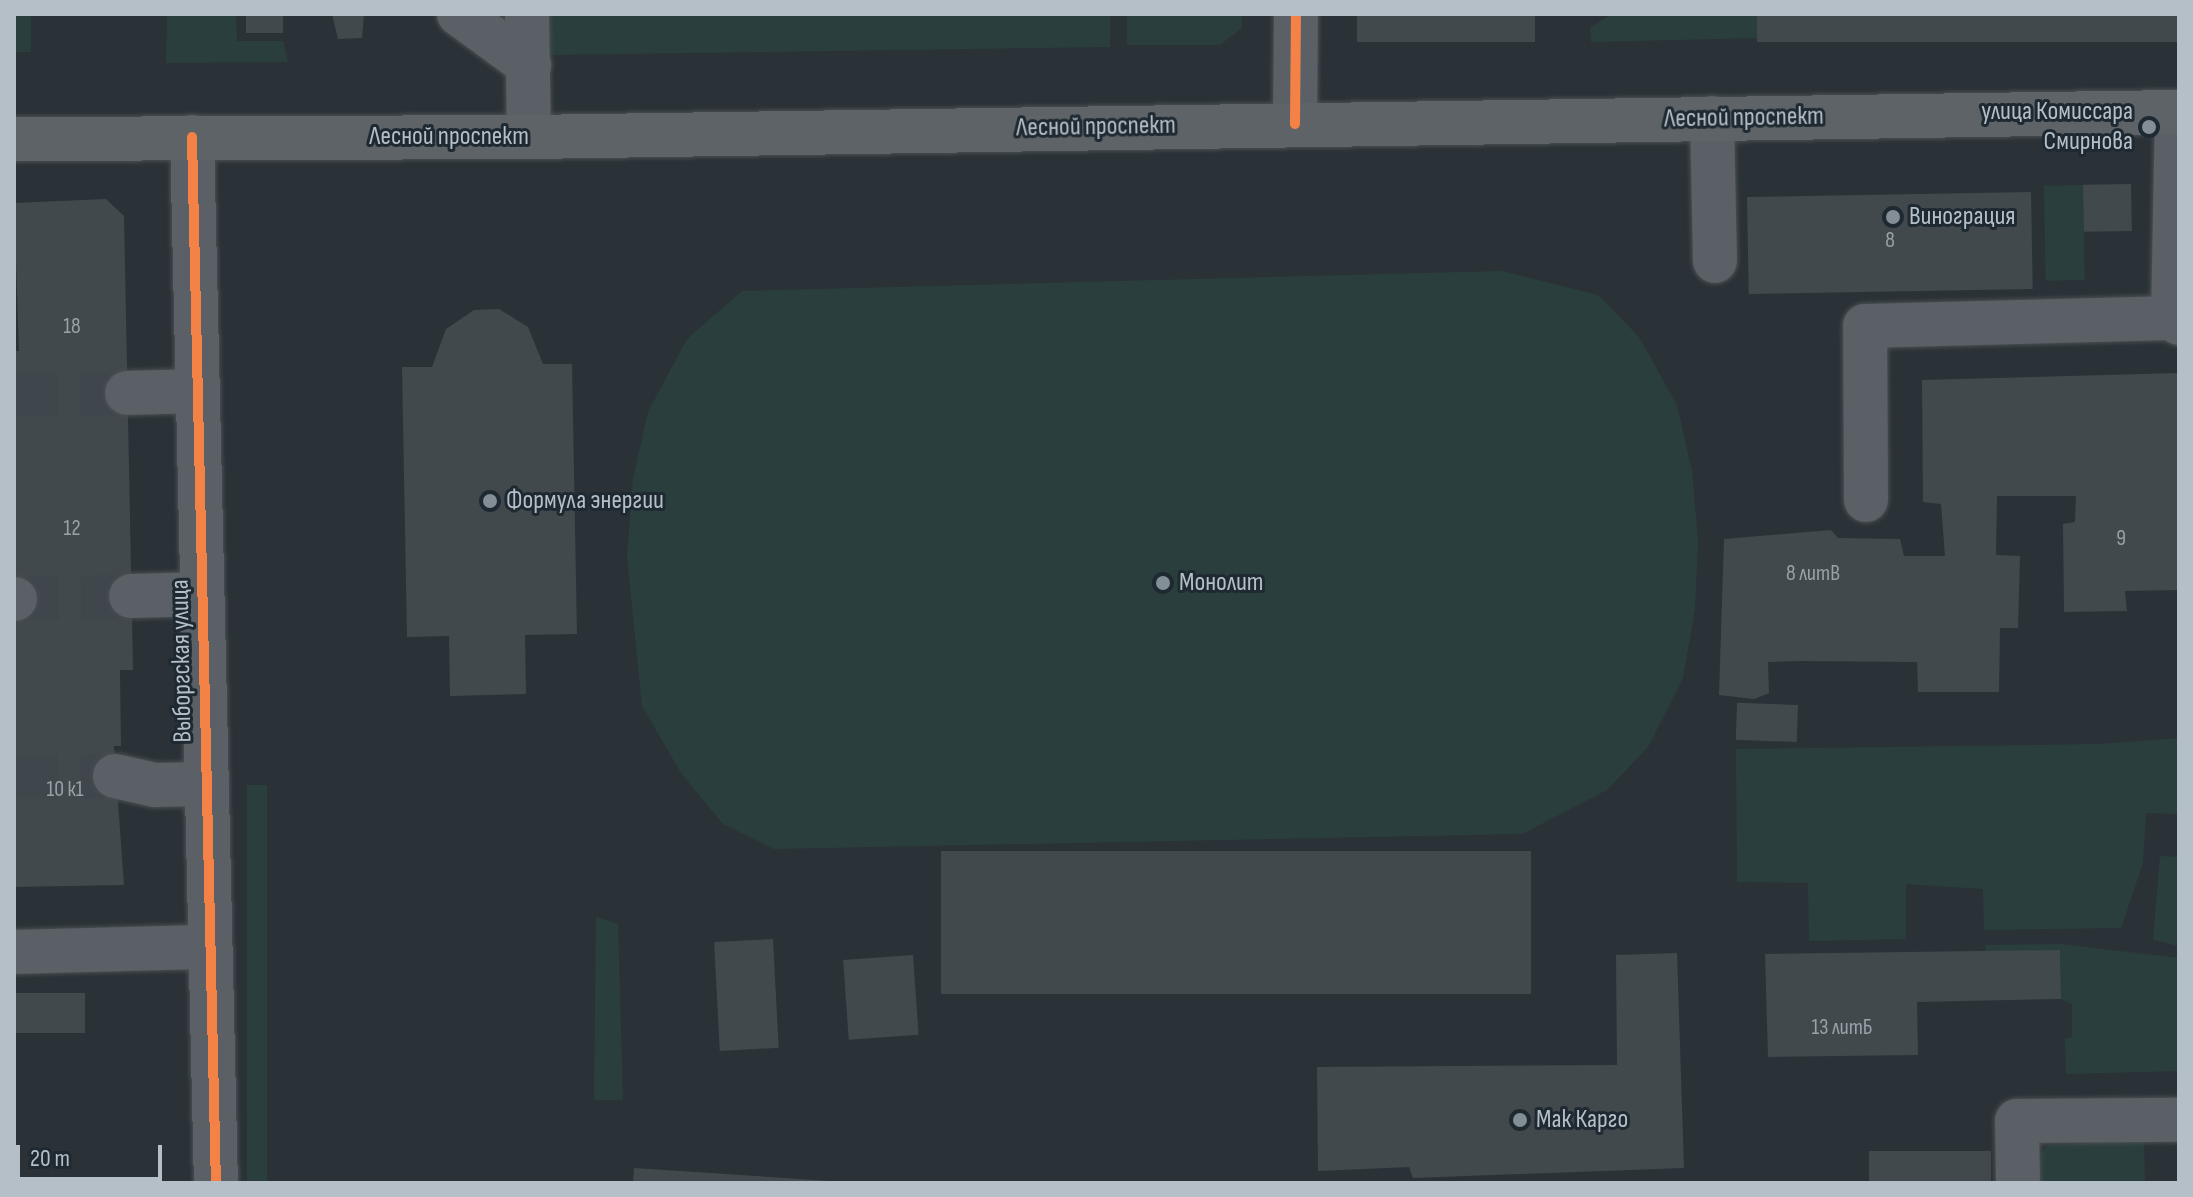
<!DOCTYPE html>
<html>
<head>
<meta charset="utf-8">
<style>
	body { margin:0 }
	#map { position:relative; width:2193px; height:1197px; overflow:hidden; background:#2a3237; font-family:"Sofia Sans Condensed",sans-serif }
	div>[style] { position:absolute }
	[style*='--x'] { left:calc(var(--x)*1px); top:calc(var(--y)*1px); width:calc(var(--w)*1px); rotate:calc(var(--a)*1deg) }
	.green>* { inset:0; background:#2a3f3d; transform-origin:0 0 }
	.building>* { inset:0; background:#42494d; transform-origin:0 0 }
	.minor-tunnel>* { height:44px; margin-top:-22px; transform-origin:0; background:repeating-linear-gradient(90deg,#3f474d 0 44px,transparent 0 66px) }
	.roads { filter:drop-shadow(0 0 2px #484e52) drop-shadow(0 0 2px #484e52) }
	.minor>* { height:44px; margin:-22px; padding:0 22px; transform-origin:22px; border-radius:22px; background:#5a6065 }
	.major>* { height:44px; margin:-22px; padding:0 22px; transform-origin:22px; border-radius:22px; background:#5d6366 }
	.tram>* { height:2px; margin:-1px; padding:0 1px; transform-origin:1px; border-radius:1px; background:#5f6468 }
	.cycleway>* { height:10px; margin:-5px; padding:0 5px; transform-origin:5px; border-radius:5px; background:#f48246 }
	.dots>* { width:22px; height:22px; translate:-50% -50%; box-sizing:border-box; border:4px solid #1e2931; border-radius:50% }
	span { translate:-50% -50%; white-space:nowrap; text-align:center; line-height:1.15; -webkit-text-stroke:6px #1e2931; paint-order:stroke }
	.number-label { font-size:22px; color:#98a2a9 }
	.number-label span { -webkit-text-stroke-width:0 }
	.poi-label { font-size:26px; color:#b5bfc8 }
	.right { translate:-100% -50%; text-align:right }
	.left { translate:0 -50%; text-align:left }
	.street-label { font-size:26px; color:#b5bfc8 }
	.frame { position:absolute; inset:0; border:16px solid #b5bfc8; pointer-events:none }
	.scale { position:absolute; left:16px; top:1145px; width:146px; height:36px; box-sizing:border-box; border:4px solid #b5bfc8; border-top:0; padding-left:10px; font-size:24px; line-height:28px; white-space:nowrap; color:#b5bfc8; -webkit-text-stroke:6px #1e2931; paint-order:stroke }
</style>
</head>
<body>
<div id="map">
	<div class="green">
		<i style="left:14px;top:14px;width:17px;height:38px"></i>
		<i style="clip-path:polygon(167px 14px,236px 14px,237px 41px,283px 41px,288px 62px,166px 63px)"></i>
		<i style="clip-path:polygon(546px 14px,1110px 14px,1110px 47px,546px 55px)"></i>
		<i style="clip-path:polygon(1127px 14px,1242px 14px,1242px 28px,1220px 45px,1127px 45px)"></i>
		<i style="clip-path:polygon(1612px 14px,1757px 14px,1757px 38px,1591px 42px,1590px 28px)"></i>
		<i style="left:2083px;top:185px;width:95px;height:39px;rotate:89deg"></i>
		<i style="clip-path:polygon(1502px 271px,1598px 295px,1639px 337px,1677px 405px,1692px 471px,1698px 542px,1695px 609px,1683px 678px,1648px 747px,1607px 790px,1522px 834px,774px 849px,723px 824px,681px 773px,642px 706px,627px 556px,633px 478px,648px 412px,687px 339px,742px 291px)"></i>
		<i style="clip-path:polygon(2179px 738px,2179px 814px,2146px 813px,2143px 863px,2121px 928px,1984px 930px,1983px 889px,1906px 884px,1906px 939px,1809px 941px,1808px 883px,1737px 882px,1736px 749px,2100px 744px)"></i>
		<i style="left:247px;top:785px;width:20px;height:398px"></i>
		<i style="clip-path:polygon(2160px 856px,2179px 857px,2179px 946px,2153px 940px)"></i>
		<i style="clip-path:polygon(596px 917px,618px 924px,623px 1100px,594px 1100px)"></i>
		<i style="clip-path:polygon(2060px 944px,2179px 958px,2179px 1071px,2066px 1074px,2065px 1039px,2072px 1037px,2072px 1004px,2061px 999px,2060px 950px,1986px 953px,1985px 945px)"></i>
		<i style="clip-path:polygon(2144px 1141px,2145px 1183px,2039px 1183px,2039px 1155px,2048px 1145px)"></i>
	</div>
	<div class="building">
		<i style="left:246px;top:14px;width:37px;height:19px"></i>
		<i style="clip-path:polygon(332px 14px,364px 14px,362px 38px,338px 39px)"></i>
		<i style="left:1357px;top:14px;width:178px;height:28px"></i>
		<i style="left:1757px;top:14px;width:422px;height:28px"></i>
		<i style="left:2131px;top:184px;width:47px;height:48px;rotate:89deg"></i>
		<i style="left:2031px;top:192px;width:97px;height:284px;rotate:89deg"></i>
		<i style="clip-path:polygon(106px 199px,124px 216px,133px 670px,120px 670px,121px 746px,114px 746px,124px 885px,14px 887px,14px 351px,19px 351px,14px 203px)"></i>
		<i style="clip-path:polygon(499px 309px,528px 327px,543px 364px,572px 364px,577px 634px,525px 635px,526px 694px,450px 696px,449px 636px,407px 637px,402px 367px,432px 367px,446px 329px,474px 310px)"></i>
		<i style="clip-path:polygon(2179px 373px,2179px 590px,2125px 591px,2127px 611px,2064px 612px,2063px 524px,2075px 522px,2076px 496px,1997px 496px,1996px 555px,2020px 556px,2018px 628px,2000px 628px,1999px 692px,1918px 692px,1917px 662px,1800px 661px,1768px 662px,1769px 693px,1754px 699px,1719px 695px,1724px 539px,1831px 530px,1838px 538px,1900px 539px,1904px 556px,1945px 556px,1941px 504px,1923px 502px,1922px 380px)"></i>
		<i style="left:1798px;top:705px;width:37px;height:61px;rotate:92deg"></i>
		<i style="left:1531px;top:851px;width:143px;height:590px;rotate:90deg"></i>
		<i style="left:773px;top:939px;width:109px;height:59px;rotate:87deg"></i>
		<i style="clip-path:polygon(2060px 950px,2061px 999px,1917px 1002px,1918px 1055px,1768px 1057px,1765px 954px)"></i>
		<i style="clip-path:polygon(1677px 953px,1684px 1168px,1413px 1178px,1409px 1167px,1318px 1171px,1317px 1067px,1617px 1065px,1616px 955px)"></i>
		<i style="left:913px;top:955px;width:80px;height:70px;rotate:86deg"></i>
		<i style="left:85px;top:993px;width:40px;height:71px;rotate:90deg"></i>
		<i style="left:1869px;top:1151px;width:122px;height:32px"></i>
		<i style="clip-path:polygon(634px 1168px,830px 1181px,830px 1183px,633px 1183px)"></i>
	</div>
	<div class="minor-tunnel">
		<i style="--x:14;--y:395;--w:113;--a:-1"></i>
		<i style="--x:15;--y:599;--w:116;--a:-1.5"></i>
		<i style="--x:14;--y:777;--w:101;--a:-0.6"></i>
	</div>
	<div class="roads">
		<div class="minor">
			<i style="--x:459;--y:14;--w:87;--a:36.1"></i>
			<i style="--x:527;--y:14;--w:123;--a:89.1"></i>
			<i style="--x:1712;--y:118;--w:143;--a:88.8"></i>
			<i style="--x:1295;--y:124;--w:110;--a:-89.5"></i>
			<i style="--x:192;--y:137;--w:1046;--a:88.69"></i>
			<i style="--x:2173;--y:318;--w:206;--a:-88.9"></i>
			<i style="--x:127;--y:393;--w:70;--a:-1.6"></i>
			<i style="--x:1866;--y:500;--w:174;--a:-90.3"></i>
			<i style="--x:1865;--y:326;--w:308;--a:-1.5"></i>
			<i style="--x:2173;--y:318;--w:8;--a:40"></i>
			<i style="--x:131;--y:596;--w:71;--a:-1.6"></i>
			<i style="--x:14;--y:599;--w:1;--a:0"></i>
			<i style="--x:115;--y:776;--w:41;--a:12.7"></i>
			<i style="--x:155;--y:785;--w:52;--a:-1.1"></i>
			<i style="--x:14;--y:952;--w:196;--a:-1.5"></i>
			<i style="--x:2018;--y:1183;--w:62;--a:-90.9"></i>
			<i style="--x:2017;--y:1121;--w:162;--a:-0.4"></i>
		</div>
		<div class="major">
			<i style="--x:14;--y:139;--w:515;--a:-0.22"></i>
			<i style="--x:529;--y:137;--w:1650;--a:-0.87"></i>
		</div>
	</div>
	<div class="tram">
		<i style="--x:14;--y:125;--w:682;--a:-0.25"></i>
		<i style="--x:696;--y:122;--w:1483;--a:-0.89"></i>
		<i style="--x:14;--y:154;--w:2165;--a:-0.71"></i>
	</div>
	<div class="cycleway">
		<i style="--x:1295;--y:124;--w:110;--a:-89.5"></i>
		<i style="--x:192;--y:137;--w:1046;--a:88.69"></i>
	</div>
	<div class="dots">
		<i style="left:2149px;top:127px;background:#848e95"></i>
		<i style="left:1893px;top:217px;background:#848e95"></i>
		<i style="left:490px;top:501px;background:#848e95"></i>
		<i style="left:1163px;top:583px;background:#848e95"></i>
		<i style="left:1520px;top:1120px;background:#848e95"></i>
	</div>
	<div class="number-label">
		<span style="left:1890px;top:241px">8</span>
		<span style="left:72px;top:327px">18</span>
		<span style="left:72px;top:529px">12</span>
		<span style="left:2121px;top:539px">9</span>
		<span style="left:1813px;top:574px">8 литВ</span>
		<span style="left:65px;top:790px">10 к1</span>
		<span style="left:1842px;top:1028px">13 литБ</span>
	</div>
	<div class="poi-label">
		<span class="right" style="left:2133px;top:127px">улица Комиссара<br>Смирнова</span>
		<span class="left" style="left:1909px;top:217px">Винограция</span>
		<span class="left" style="left:506px;top:501px">Формула энергии</span>
		<span class="left" style="left:1179px;top:583px">Монолит</span>
		<span class="left" style="left:1536px;top:1120px">Мак Карго</span>
	</div>
	<div class="street-label">
		<span style="left:1744px;top:118px;rotate:-1deg">Лесной проспект</span>
		<span style="left:1096px;top:127px;rotate:-1deg">Лесной проспект</span>
		<span style="left:449px;top:137px">Лесной проспект</span>
		<span style="left:182px;top:661px;rotate:-91deg">Выборгская улица</span>
	</div>
	<div class="frame"></div>
	<div class="scale">20 m</div>
</div>
</body>
</html>
